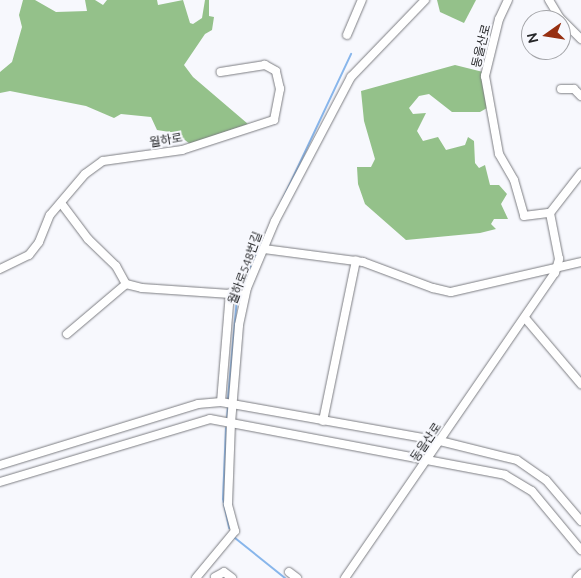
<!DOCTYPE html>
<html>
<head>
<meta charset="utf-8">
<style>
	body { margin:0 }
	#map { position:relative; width:581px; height:578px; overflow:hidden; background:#f7f8fd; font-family:Ubuntu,"Noto Sans KR",sans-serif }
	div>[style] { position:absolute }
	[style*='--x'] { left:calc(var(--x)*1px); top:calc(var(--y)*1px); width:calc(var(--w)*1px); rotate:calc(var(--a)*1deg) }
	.forest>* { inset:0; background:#94c18a }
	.stream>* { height:2px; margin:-1px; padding:0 1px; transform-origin:1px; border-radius:1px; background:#88b6eb }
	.roads { filter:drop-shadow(0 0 1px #7c7d82) drop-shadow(0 0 1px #7c7d82) }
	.minor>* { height:8px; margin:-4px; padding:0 4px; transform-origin:4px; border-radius:4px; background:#fff }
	span { translate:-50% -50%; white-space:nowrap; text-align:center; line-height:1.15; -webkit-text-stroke:4px #f7f8fd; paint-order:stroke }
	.street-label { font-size:12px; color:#252628 }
	.north { position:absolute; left:521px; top:10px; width:50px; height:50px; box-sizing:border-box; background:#f7f8fd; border:1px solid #a3a4a8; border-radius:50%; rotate:257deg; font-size:14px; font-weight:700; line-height:20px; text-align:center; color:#252628 }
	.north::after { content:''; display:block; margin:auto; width:18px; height:22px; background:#973012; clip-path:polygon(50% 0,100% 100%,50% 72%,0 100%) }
</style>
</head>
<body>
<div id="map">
	<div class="forest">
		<i style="clip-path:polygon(23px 0,35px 0,56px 12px,87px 11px,85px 0,95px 0,103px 5px,107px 0,157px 0,158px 5px,183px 0,190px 23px,193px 24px,202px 18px,205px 0,209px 0,209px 16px,214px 17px,212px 30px,205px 34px,184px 65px,193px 77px,248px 124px,190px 144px,176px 133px,157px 130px,151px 117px,121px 114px,114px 118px,86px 106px,10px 91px,0 93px,0 72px,12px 62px,22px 27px,19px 15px)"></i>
		<i style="clip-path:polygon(437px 0,476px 0,464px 23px,440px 12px)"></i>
		<i style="clip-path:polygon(455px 65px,483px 72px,487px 108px,480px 112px,452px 112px,429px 94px,419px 96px,409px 108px,413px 114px,426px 113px,417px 131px,423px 141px,438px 137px,446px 150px,465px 145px,468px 137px,474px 141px,475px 163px,479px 168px,485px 165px,490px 185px,499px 185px,507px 194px,501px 204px,508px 219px,494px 219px,491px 224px,496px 229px,480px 233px,406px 240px,365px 204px,358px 184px,357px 167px,371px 167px,375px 159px,364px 121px,361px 91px)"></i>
	</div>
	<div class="stream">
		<i style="--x:240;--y:290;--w:261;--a:-64.8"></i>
		<i style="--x:228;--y:399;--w:100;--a:-84.9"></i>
		<i style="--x:227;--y:418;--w:12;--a:-85"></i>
		<i style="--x:226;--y:428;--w:71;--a:92.4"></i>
		<i style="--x:223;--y:499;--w:30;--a:78"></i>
		<i style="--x:235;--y:538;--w:64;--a:38.7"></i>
	</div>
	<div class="roads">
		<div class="minor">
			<i style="--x:508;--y:0;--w:21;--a:115"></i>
			<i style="--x:499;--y:19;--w:59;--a:103.8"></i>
			<i style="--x:485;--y:76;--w:79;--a:79.8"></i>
			<i style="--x:499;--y:154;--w:30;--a:60"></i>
			<i style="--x:514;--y:180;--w:37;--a:74"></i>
			<i style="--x:524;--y:216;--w:26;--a:-7"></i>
			<i style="--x:550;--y:213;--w:51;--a:-52.2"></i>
			<i style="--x:549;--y:0;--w:21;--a:59"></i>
			<i style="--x:560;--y:18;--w:30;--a:45"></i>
			<i style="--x:347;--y:35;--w:38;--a:-67"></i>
			<i style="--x:561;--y:89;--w:13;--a:0"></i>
			<i style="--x:574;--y:89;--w:10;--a:45"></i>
			<i style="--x:61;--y:203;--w:45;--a:53.1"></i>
			<i style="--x:88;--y:239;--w:39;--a:44"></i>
			<i style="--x:116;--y:266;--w:21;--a:61"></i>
			<i style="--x:264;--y:249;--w:100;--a:7.5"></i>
			<i style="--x:363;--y:262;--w:75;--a:20.4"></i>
			<i style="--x:433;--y:288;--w:18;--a:13"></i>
			<i style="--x:451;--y:292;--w:133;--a:-13"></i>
			<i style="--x:0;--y:269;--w:32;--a:-26"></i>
			<i style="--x:29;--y:255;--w:16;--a:-52"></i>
			<i style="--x:39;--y:242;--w:29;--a:-68"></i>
			<i style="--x:50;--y:215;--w:54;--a:-49.5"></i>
			<i style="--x:85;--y:174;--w:22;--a:-36"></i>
			<i style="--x:103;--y:161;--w:80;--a:-7.9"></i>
			<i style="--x:182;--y:150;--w:97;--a:-18.1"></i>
			<i style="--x:274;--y:120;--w:32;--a:-79"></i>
			<i style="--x:280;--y:89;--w:18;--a:-103"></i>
			<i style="--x:276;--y:71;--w:13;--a:-151"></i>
			<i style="--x:265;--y:65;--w:45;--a:171"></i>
			<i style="--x:525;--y:318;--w:87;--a:49.7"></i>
			<i style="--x:67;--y:334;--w:77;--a:-40.3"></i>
			<i style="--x:126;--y:284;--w:16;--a:14"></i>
			<i style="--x:142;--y:288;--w:103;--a:3.9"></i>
			<i style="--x:221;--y:402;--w:109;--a:-85.3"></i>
			<i style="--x:323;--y:421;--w:164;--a:-78.4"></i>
			<i style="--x:0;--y:465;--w:207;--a:-17.1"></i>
			<i style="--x:198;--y:404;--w:23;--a:-5"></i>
			<i style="--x:221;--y:402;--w:222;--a:10.1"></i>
			<i style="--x:440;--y:441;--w:79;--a:13.9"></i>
			<i style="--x:517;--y:460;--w:35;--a:35"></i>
			<i style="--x:546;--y:480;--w:54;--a:49.5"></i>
			<i style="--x:0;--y:482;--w:219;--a:-16.7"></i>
			<i style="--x:210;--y:419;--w:300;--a:10.7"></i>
			<i style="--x:505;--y:475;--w:31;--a:31"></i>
			<i style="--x:532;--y:491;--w:77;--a:50.3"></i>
			<i style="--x:289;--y:572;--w:10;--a:37"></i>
			<i style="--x:215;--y:577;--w:10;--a:-29"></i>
			<i style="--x:224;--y:572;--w:10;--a:37"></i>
			<i style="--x:196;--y:578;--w:61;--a:-50.3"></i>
			<i style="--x:235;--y:531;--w:28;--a:-105"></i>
			<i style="--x:228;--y:504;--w:81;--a:-87.9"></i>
			<i style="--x:231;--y:423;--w:98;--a:-85.3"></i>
			<i style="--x:239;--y:325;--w:38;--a:-78"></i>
			<i style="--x:247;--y:288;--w:73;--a:-67.3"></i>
			<i style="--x:275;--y:221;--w:163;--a:-62.2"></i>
			<i style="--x:351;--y:77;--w:107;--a:-46.1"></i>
			<i style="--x:345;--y:578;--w:370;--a:-55.5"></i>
			<i style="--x:555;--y:273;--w:15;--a:-74"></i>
			<i style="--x:559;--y:259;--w:47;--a:-101.1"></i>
			<i style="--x:577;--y:578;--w:6;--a:-45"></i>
		</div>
	</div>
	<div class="street-label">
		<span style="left:481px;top:46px;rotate:-76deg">동을산로</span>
		<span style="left:166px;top:140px;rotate:-10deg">월하로</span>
		<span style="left:245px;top:268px;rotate:-70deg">월하로548번길</span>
		<span style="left:426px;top:442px;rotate:-56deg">동을산로</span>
	</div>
	<div class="north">N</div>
</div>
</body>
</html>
